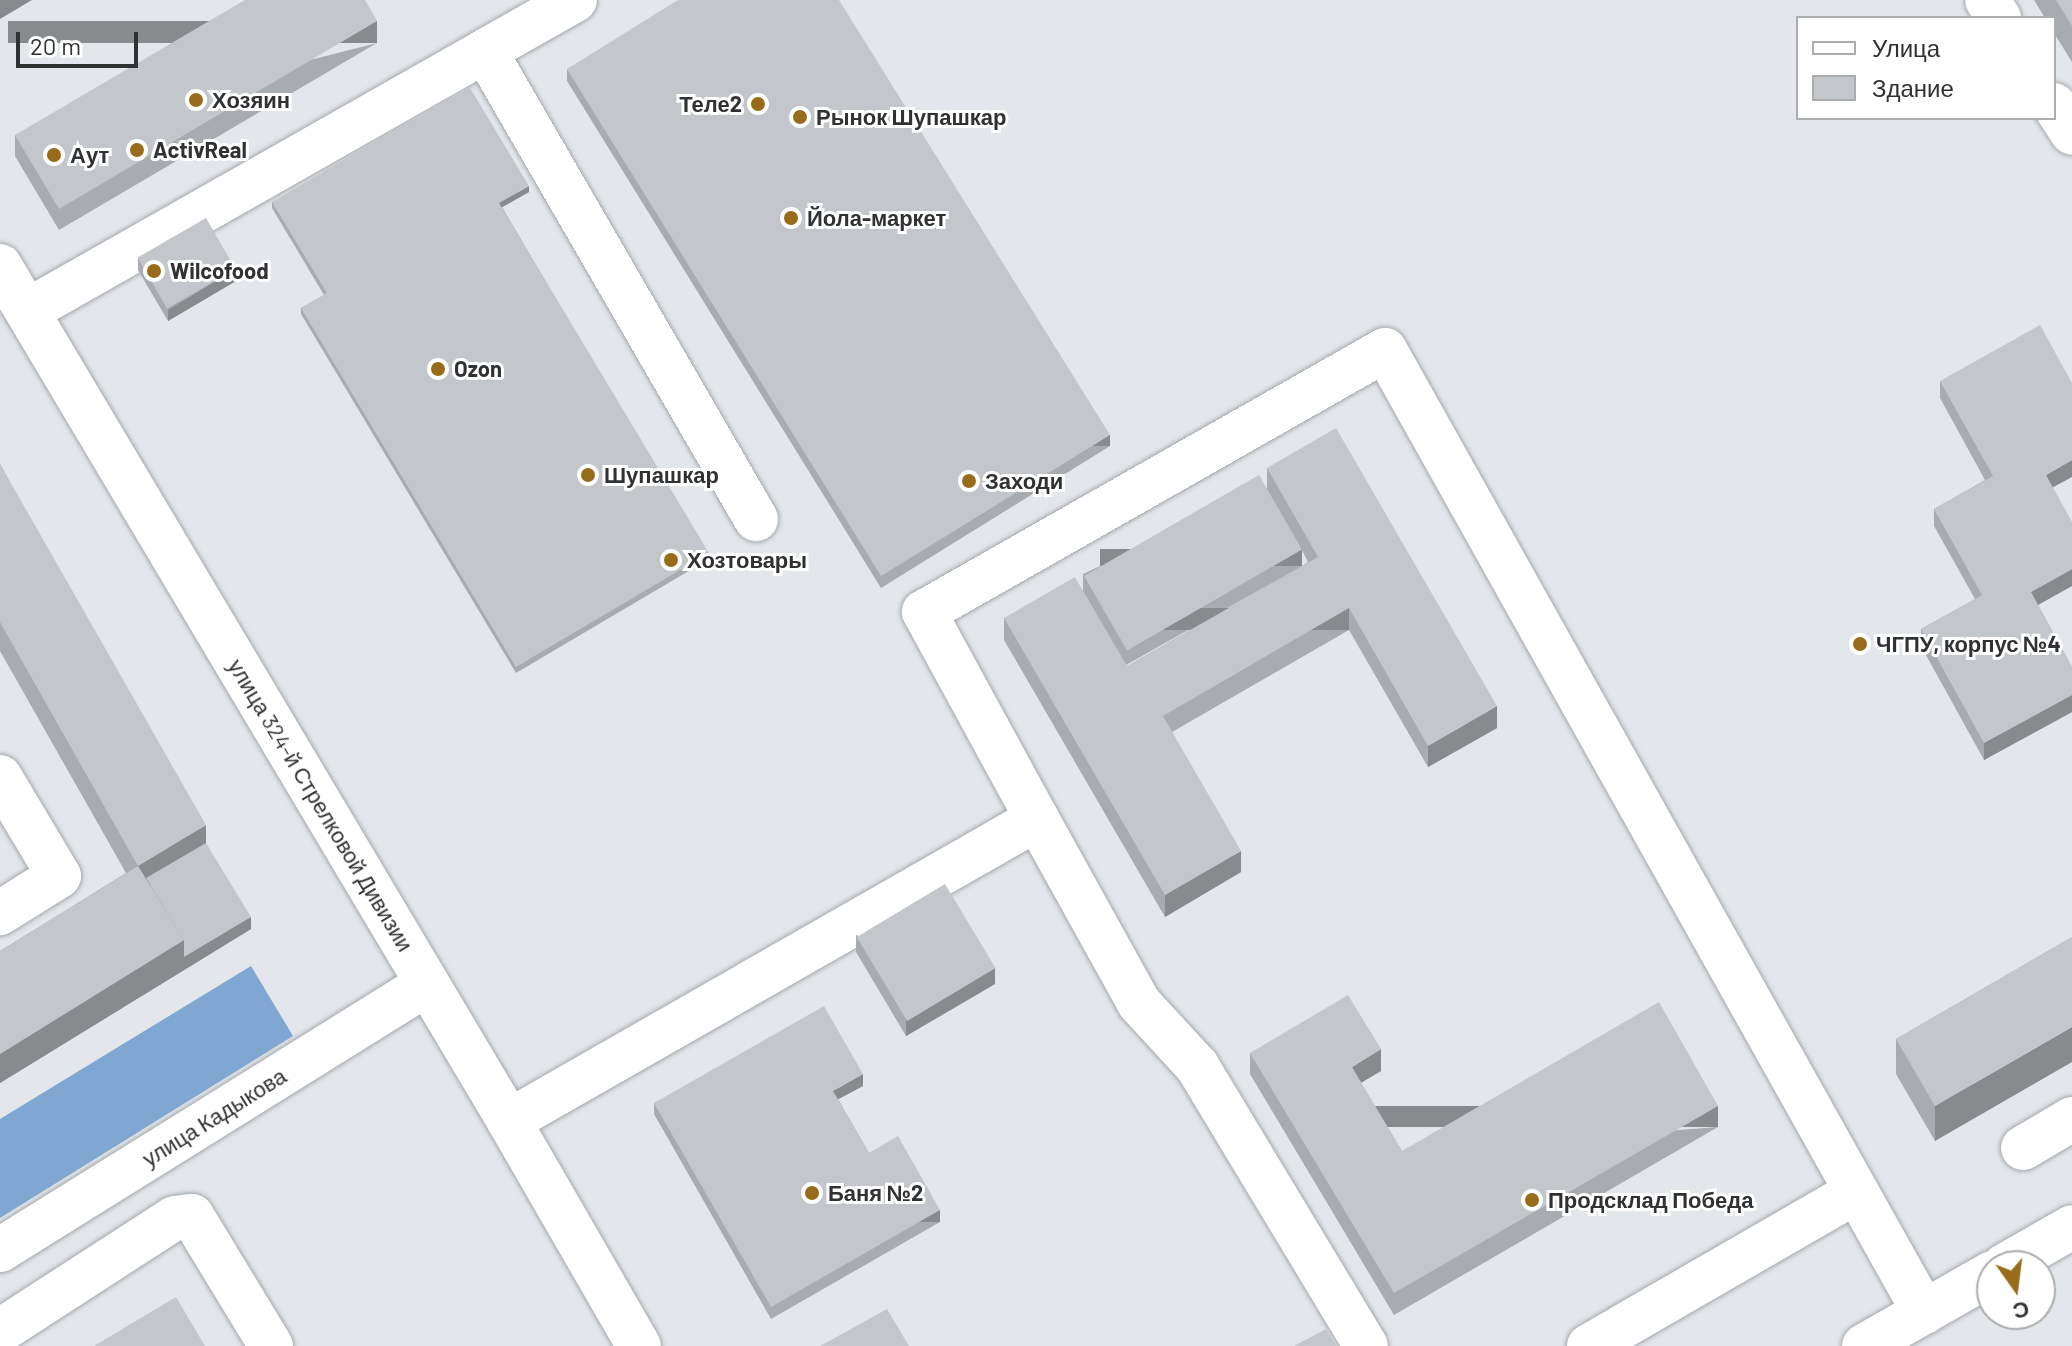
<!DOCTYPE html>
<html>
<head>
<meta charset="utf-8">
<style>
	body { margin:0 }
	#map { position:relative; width:2072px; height:1346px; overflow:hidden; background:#e3e7eb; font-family:Barlow,sans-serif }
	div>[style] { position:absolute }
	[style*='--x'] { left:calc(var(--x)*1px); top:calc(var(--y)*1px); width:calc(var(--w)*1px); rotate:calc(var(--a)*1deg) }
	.forest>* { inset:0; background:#7fa7d1 }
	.roads { filter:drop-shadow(0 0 2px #a4a8ac) drop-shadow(0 0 2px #a4a8ac) }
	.minor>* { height:44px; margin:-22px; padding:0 22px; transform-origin:22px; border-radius:22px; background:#fff }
	.wall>* { inset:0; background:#a8abaf }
	.shaded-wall>* { inset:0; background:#888b8e; transform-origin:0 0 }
	.building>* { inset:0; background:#c3c7cb; transform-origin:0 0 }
	.dots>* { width:22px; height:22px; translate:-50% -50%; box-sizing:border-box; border:4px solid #fff; border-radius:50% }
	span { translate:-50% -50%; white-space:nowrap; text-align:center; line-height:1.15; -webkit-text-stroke:6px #fff; paint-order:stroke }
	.poi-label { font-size:22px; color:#303133; font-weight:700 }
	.left { translate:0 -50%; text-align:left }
	.right { translate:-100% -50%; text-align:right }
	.street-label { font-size:22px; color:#303133 }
	.legend { position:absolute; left:1796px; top:16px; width:260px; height:104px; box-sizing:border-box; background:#fff; border:2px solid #acadad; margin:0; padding:10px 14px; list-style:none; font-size:24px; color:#303133 }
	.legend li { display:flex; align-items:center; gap:16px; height:40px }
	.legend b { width:40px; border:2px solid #acadad }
	.north { position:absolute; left:1976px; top:1250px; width:80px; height:80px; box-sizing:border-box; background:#fff; border:2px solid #acadad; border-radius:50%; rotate:166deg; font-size:22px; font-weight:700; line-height:32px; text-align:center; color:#303133 }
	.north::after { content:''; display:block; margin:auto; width:28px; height:36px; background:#986c1a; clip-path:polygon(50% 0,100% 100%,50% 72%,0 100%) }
	.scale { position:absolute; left:16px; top:32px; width:122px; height:36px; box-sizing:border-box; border:4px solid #303133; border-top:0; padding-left:10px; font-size:24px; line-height:28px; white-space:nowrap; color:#303133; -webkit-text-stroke:6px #fff; paint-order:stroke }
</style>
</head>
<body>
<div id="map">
	<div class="forest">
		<i style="clip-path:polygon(251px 966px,293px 1036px,0 1218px,0 1119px)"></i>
	</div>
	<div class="roads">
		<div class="minor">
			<i style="--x:1987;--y:0;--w:22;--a:56"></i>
			<i style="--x:485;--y:51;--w:541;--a:59.93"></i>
			<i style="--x:2054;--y:105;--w:33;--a:57"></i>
			<i style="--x:0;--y:266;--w:995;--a:59.23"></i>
			<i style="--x:509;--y:1121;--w:260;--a:60"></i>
			<i style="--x:27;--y:311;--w:630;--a:-29.58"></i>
			<i style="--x:0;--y:777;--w:115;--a:59.2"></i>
			<i style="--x:59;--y:876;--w:70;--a:147.9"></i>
			<i style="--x:1037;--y:819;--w:210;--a:61"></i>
			<i style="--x:1139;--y:1003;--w:86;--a:47.4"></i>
			<i style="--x:1197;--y:1066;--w:327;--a:58.9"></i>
			<i style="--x:509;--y:1121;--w:608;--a:-29.77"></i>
			<i style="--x:1037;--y:819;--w:236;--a:-118.6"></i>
			<i style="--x:924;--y:612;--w:530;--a:-29.61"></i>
			<i style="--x:1385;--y:350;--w:1103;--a:60.74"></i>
			<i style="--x:2023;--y:1148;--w:57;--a:-30.6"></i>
			<i style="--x:0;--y:1250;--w:503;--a:-31.92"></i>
			<i style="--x:2004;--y:1266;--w:78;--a:-29.8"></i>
			<i style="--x:0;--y:1331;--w:208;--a:-32.9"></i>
			<i style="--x:175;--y:1218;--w:17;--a:-7"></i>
			<i style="--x:192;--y:1216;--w:152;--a:58.7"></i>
			<i style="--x:1589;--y:1346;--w:306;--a:-30"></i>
			<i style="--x:1864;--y:1346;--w:147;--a:-29.7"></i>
		</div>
	</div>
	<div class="wall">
		<i style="clip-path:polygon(2034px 0,2072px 0,2072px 62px,2054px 33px,2054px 18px,2045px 18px)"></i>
		<i style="clip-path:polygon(377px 43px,59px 230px,15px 156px,15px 135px)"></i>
		<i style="clip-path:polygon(567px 69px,1110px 446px,881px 588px,567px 81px)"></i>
		<i style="clip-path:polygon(529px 192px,502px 207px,709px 559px,516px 673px,301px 314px,301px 308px,324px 295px,272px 208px,272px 202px)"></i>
		<i style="clip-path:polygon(138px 258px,236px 281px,168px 321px,138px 270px)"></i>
		<i style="clip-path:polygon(1940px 381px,2053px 487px,2038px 605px,2072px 667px,2072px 712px,1984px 760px,1921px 646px,1921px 629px,1975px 599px,1934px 526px,1934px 509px,1985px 480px,1940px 398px)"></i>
		<i style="clip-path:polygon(0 464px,206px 843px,251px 929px,0 1083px,0 951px,126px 873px,0 651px)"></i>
		<i style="clip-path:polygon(evenodd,1267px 468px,1497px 728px,1428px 767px,1349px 630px,1172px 732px,1241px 872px,1165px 917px,1004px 640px,1004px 618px,1083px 590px,1083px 574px,1267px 488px,1267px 468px,1302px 550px,1308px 562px,1302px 566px,1302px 550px,1267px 468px,1302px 566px,1127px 666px,1126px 665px,1302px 566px)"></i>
		<i style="clip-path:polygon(856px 935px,995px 984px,906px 1036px,856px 952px)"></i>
		<i style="clip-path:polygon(2072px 937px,1935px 1141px,1896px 1074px,1896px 1039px)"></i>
		<i style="clip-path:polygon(1250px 1053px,1381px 1071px,1361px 1083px,1402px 1151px,1718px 1127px,1394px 1315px,1250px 1074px)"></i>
		<i style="clip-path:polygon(863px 1086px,838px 1099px,869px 1153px,940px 1222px,771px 1319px,654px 1114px,654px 1103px)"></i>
	</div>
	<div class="shaded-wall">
		<i style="clip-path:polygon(0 0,32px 0,0 19px)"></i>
		<i style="left:377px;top:21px;width:22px;height:369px;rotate:90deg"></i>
		<i style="clip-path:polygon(529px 186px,529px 192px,499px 209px,499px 203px)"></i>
		<i style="clip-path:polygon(236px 269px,236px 281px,168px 321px,168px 310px)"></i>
		<i style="left:1110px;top:435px;width:11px;height:269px;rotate:90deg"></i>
		<i style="clip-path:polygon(2072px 460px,2072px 477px,2046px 491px,2046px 475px)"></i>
		<i style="left:1302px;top:549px;width:17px;height:202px;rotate:90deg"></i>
		<i style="left:709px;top:553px;width:6px;height:224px;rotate:90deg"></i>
		<i style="clip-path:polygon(2072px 569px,2072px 586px,2031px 609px,2031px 592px)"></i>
		<i style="left:1349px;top:608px;width:22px;height:215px;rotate:90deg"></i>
		<i style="clip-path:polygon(2072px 695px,2072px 712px,1984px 760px,1984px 743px)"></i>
		<i style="clip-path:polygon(1497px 706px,1497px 728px,1428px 767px,1428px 746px)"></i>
		<i style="clip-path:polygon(206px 825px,206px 854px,143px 891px,138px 866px)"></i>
		<i style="clip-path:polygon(1241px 851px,1241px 872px,1165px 917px,1165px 895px)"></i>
		<i style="clip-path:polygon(251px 917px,251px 929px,0 1083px,0 1054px,184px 940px)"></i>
		<i style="clip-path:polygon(995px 968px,995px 984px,906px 1036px,906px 1019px)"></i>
		<i style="clip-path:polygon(2072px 1027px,2072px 1062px,1935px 1141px,1935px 1106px)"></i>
		<i style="clip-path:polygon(1381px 1049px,1381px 1071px,1352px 1088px,1352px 1067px)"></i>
		<i style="clip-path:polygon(863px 1074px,863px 1086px,833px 1102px,833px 1091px)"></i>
		<i style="left:1718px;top:1106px;width:21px;height:374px;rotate:90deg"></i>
		<i style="left:940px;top:1210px;width:12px;height:195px;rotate:90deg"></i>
	</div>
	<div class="building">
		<i style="clip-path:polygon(245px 0,365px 0,377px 21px,59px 209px,15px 135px)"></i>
		<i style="clip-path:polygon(678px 0,839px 0,1110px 435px,881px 576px,567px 69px)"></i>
		<i style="clip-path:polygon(2056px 0,2072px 0,2072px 26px)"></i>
		<i style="clip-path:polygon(469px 86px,529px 186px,499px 203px,709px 553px,516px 667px,301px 308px,327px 293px,272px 202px)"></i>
		<i style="left:206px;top:218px;width:59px;height:79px;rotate:60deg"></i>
		<i style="clip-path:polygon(2040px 325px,2072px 383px,2072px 460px,2046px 475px,2072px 522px,2072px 569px,2031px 592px,2072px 667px,2072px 695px,1984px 743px,1921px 629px,1982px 595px,1934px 509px,1993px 476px,1940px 381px)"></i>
		<i style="clip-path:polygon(1336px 428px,1497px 706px,1428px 746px,1349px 608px,1163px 716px,1241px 851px,1165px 895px,1004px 618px,1075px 577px,1127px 666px,1318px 557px,1267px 468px)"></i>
		<i style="clip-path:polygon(0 464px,206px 825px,138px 866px,0 622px)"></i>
		<i style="left:1259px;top:475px;width:86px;height:202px;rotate:60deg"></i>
		<i style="clip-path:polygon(206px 843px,251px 917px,184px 957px,184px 940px,146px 878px)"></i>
		<i style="clip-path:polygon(138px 866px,184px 940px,0 1054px,0 951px)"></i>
		<i style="left:945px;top:884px;width:98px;height:103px;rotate:59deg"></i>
		<i style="clip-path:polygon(2072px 937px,2072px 1027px,1935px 1106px,1896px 1039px)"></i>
		<i style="clip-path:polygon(1348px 995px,1381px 1049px,1352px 1067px,1402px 1151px,1659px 1002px,1718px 1106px,1394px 1293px,1250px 1053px)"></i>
		<i style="clip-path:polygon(824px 1006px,863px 1074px,833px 1091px,869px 1153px,898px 1136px,940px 1210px,771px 1307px,654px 1103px)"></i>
		<i style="clip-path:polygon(176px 1297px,205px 1346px,94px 1346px)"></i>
		<i style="clip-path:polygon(887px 1309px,909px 1346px,820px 1346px)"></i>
		<i style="clip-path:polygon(1326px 1329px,1337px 1346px,1294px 1346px)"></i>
	</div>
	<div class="dots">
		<i style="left:196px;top:100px;background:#986c1a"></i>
		<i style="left:758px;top:104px;background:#986c1a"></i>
		<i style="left:800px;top:117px;background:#986c1a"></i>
		<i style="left:137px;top:150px;background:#986c1a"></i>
		<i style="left:54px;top:155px;background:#986c1a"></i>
		<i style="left:791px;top:218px;background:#986c1a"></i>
		<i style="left:154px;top:271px;background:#986c1a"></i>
		<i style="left:438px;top:369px;background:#986c1a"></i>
		<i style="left:588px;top:475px;background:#986c1a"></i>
		<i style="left:969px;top:481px;background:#986c1a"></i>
		<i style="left:671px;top:560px;background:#986c1a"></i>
		<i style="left:1860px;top:644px;background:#986c1a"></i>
		<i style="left:812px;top:1193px;background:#986c1a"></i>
		<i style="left:1532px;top:1200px;background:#986c1a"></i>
	</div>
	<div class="poi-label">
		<span class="left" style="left:212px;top:100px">Хозяин</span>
		<span class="right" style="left:742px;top:104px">Теле2</span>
		<span class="left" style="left:816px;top:117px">Рынок Шупашкар</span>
		<span class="left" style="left:153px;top:150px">ActivReal</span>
		<span class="left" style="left:70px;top:155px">Аут</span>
		<span class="left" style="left:807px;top:218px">Йола-маркет</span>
		<span class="left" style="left:170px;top:271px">Wilcofood</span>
		<span class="left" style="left:454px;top:369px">Ozon</span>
		<span class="left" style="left:604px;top:475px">Шупашкар</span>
		<span class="left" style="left:985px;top:481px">Заходи</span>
		<span class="left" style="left:687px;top:560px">Хозтовары</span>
		<span class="left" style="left:1876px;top:644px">ЧГПУ, корпус №4</span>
		<span class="left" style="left:828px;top:1193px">Баня №2</span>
		<span class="left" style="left:1548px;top:1200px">Продсклад Победа</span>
	</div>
	<div class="street-label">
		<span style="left:321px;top:805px;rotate:59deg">улица 324-й Стрелковой Дивизии</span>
		<span style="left:214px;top:1117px;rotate:-32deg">улица Кадыкова</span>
	</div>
	<ul class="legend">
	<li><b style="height:10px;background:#fff"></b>Улица</li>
	<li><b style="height:22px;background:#c3c7cb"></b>Здание</li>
	</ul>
	<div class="north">С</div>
	<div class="scale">20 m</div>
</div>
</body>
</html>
